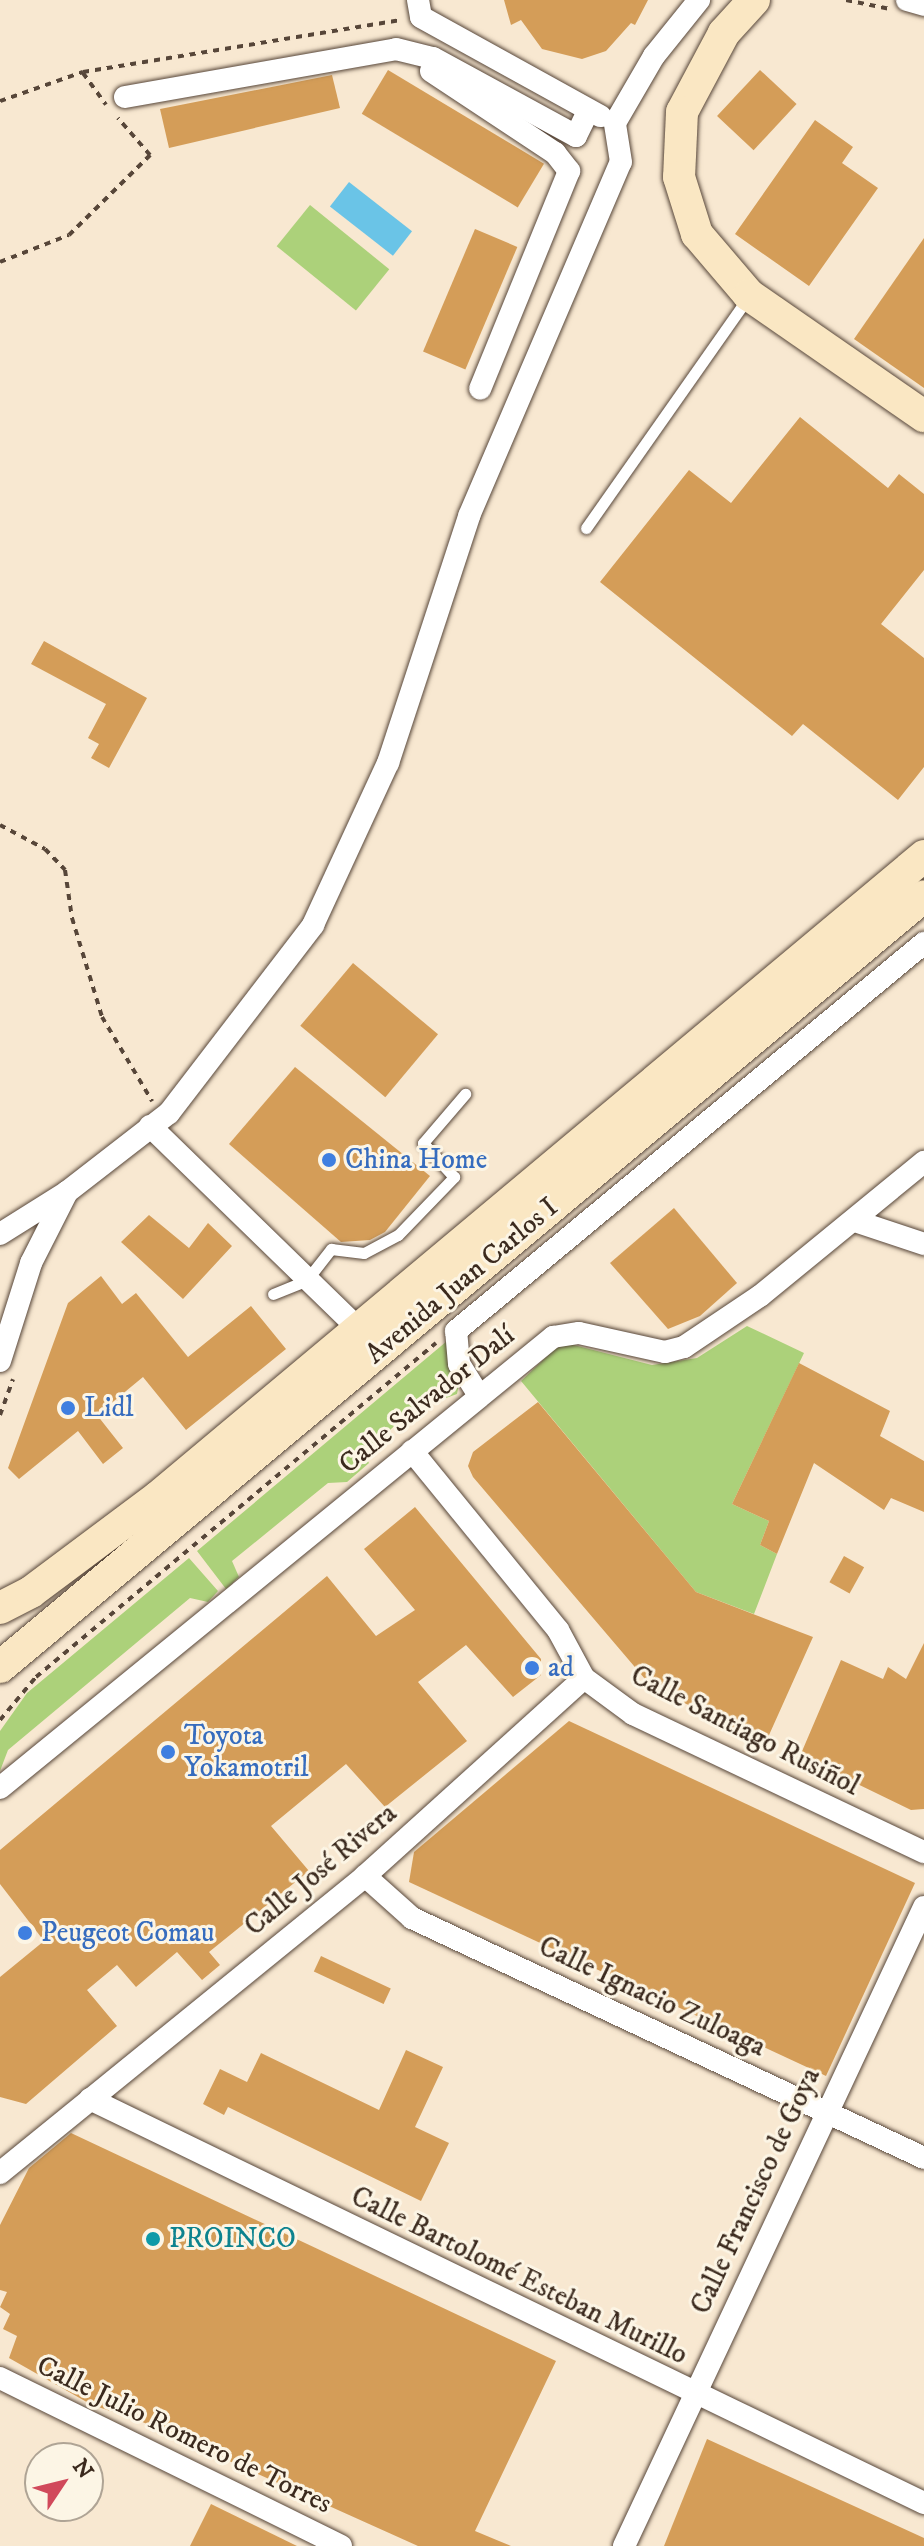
<!DOCTYPE html>
<html>
<head>
<meta charset="utf-8">
<style>
	body { margin:0 }
	#map { position:relative; width:924px; height:2546px; overflow:hidden; background:#f8e8d1; font-family:"IM FELL DW Pica",serif }
	div>[style] { position:absolute }
	[style*='--x'] { left:calc(var(--x)*1px); top:calc(var(--y)*1px); width:calc(var(--w)*1px); rotate:calc(var(--a)*1deg) }
	.green>* { inset:0; background:#acd17a; transform-origin:0 0 }
	.water>* { inset:0; background:#6ac4e7; transform-origin:0 0 }
	.building>* { inset:0; background:#d49d58; transform-origin:0 0 }
	.path>* { height:4px; margin-top:-2px; transform-origin:0; background:repeating-linear-gradient(90deg,#574639 0 6px,transparent 0 12px) }
	.roads { filter:drop-shadow(0 0 2px #574639) drop-shadow(0 0 2px #574639) }
	.lane>* { height:11px; margin:-5.5px; padding:0 5.5px; transform-origin:5.5px; border-radius:5.5px; background:#fff }
	.street>* { height:22px; margin:-11px; padding:0 11px; transform-origin:11px; border-radius:11px; background:#fff }
	.secondary>* { height:32px; margin:-16px; padding:0 16px; transform-origin:16px; border-radius:16px; background:#fae7c3 }
	.dots>* { width:22px; height:22px; translate:-50% -50%; box-sizing:border-box; border:4px solid #fcf5e5; border-radius:50% }
	span { translate:-50% -50%; white-space:nowrap; text-align:center; line-height:1.15; -webkit-text-stroke:6px #fcf5e5; paint-order:stroke }
	.shop-label { font-size:28px; color:#366cbe }
	.left { translate:0 -50%; text-align:left }
	.street-label { font-size:28px; color:#3b2a1e }
	.culture-label { font-size:28px; color:#0d838f }
	.north { position:absolute; left:24px; top:2442px; width:80px; height:80px; box-sizing:border-box; background:#fcf5e5; border:2px solid #afa495; border-radius:50%; rotate:55deg; font-size:22px; font-weight:700; line-height:32px; text-align:center; color:#3b2a1e }
	.north::after { content:''; display:block; margin:auto; width:28px; height:36px; background:#d1495b; clip-path:polygon(50% 0,100% 100%,50% 72%,0 100%) }
</style>
</head>
<body>
<div id="map">
	<div class="green">
		<i style="left:310px;top:205px;width:102px;height:53px;rotate:39deg"></i>
		<i style="clip-path:polygon(747px 1326px,804px 1353px,732px 1504px,769px 1521px,760px 1545px,777px 1554px,754px 1614px,696px 1592px,521px 1381px,562px 1342px,652px 1365px,697px 1358px)"></i>
		<i style="clip-path:polygon(447px 1341px,459px 1384px,457px 1394px,446px 1398px,429px 1394px,364px 1454px,369px 1463px,347px 1482px,328px 1483px,232px 1561px,239px 1577px,226px 1589px,197px 1551px)"></i>
		<i style="clip-path:polygon(189px 1558px,218px 1591px,208px 1602px,190px 1598px,8px 1750px,0 1771px,0 1731px,27px 1693px)"></i>
	</div>
	<div class="water">
		<i style="left:349px;top:182px;width:80px;height:31px;rotate:38deg"></i>
	</div>
	<div class="building">
		<i style="clip-path:polygon(504px 0,648px 0,635px 25px,631px 23px,606px 51px,582px 59px,542px 49px,521px 20px,511px 25px)"></i>
		<i style="left:388px;top:70px;width:182px;height:51px;rotate:31deg"></i>
		<i style="left:760px;top:70px;width:50px;height:63px;rotate:43deg"></i>
		<i style="clip-path:polygon(332px 75px,340px 108px,169px 148px,160px 109px)"></i>
		<i style="clip-path:polygon(815px 120px,853px 147px,842px 163px,878px 188px,809px 286px,735px 234px)"></i>
		<i style="left:475px;top:229px;width:46px;height:133px;rotate:23deg"></i>
		<i style="clip-path:polygon(924px 238px,924px 388px,854px 339px)"></i>
		<i style="clip-path:polygon(800px 417px,888px 488px,899px 474px,924px 494px,924px 570px,881px 624px,924px 658px,924px 767px,898px 800px,803px 724px,792px 736px,600px 582px,689px 470px,731px 503px)"></i>
		<i style="clip-path:polygon(44px 641px,147px 698px,109px 768px,91px 758px,99px 744px,88px 738px,106px 704px,31px 664px)"></i>
		<i style="left:353px;top:963px;width:111px;height:82px;rotate:40deg"></i>
		<i style="clip-path:polygon(295px 1067px,430px 1176px,385px 1232px,370px 1240px,341px 1242px,229px 1144px)"></i>
		<i style="clip-path:polygon(674px 1208px,737px 1283px,700px 1316px,668px 1329px,610px 1263px)"></i>
		<i style="clip-path:polygon(149px 1215px,189px 1248px,208px 1223px,232px 1246px,183px 1299px,121px 1242px)"></i>
		<i style="clip-path:polygon(101px 1276px,122px 1304px,136px 1293px,188px 1357px,251px 1306px,286px 1349px,186px 1430px,143px 1377px,97px 1415px,123px 1448px,103px 1464px,78px 1431px,19px 1479px,8px 1468px,68px 1303px)"></i>
		<i style="clip-path:polygon(799px 1363px,890px 1411px,880px 1436px,924px 1461px,924px 1512px,891px 1498px,884px 1510px,814px 1463px,777px 1554px,760px 1545px,769px 1521px,732px 1504px)"></i>
		<i style="clip-path:polygon(538px 1402px,696px 1592px,813px 1637px,765px 1744px,651px 1686px,473px 1477px,468px 1466px,473px 1452px)"></i>
		<i style="clip-path:polygon(415px 1507px,541px 1659px,541px 1675px,513px 1697px,466px 1645px,418px 1682px,467px 1741px,385px 1807px,346px 1764px,271px 1826px,309px 1871px,209px 1952px,220px 1965px,202px 1980px,177px 1952px,136px 1987px,117px 1965px,87px 1990px,117px 2026px,26px 2104px,0 2097px,0 1977px,44px 1941px,0 1884px,0 1850px,327px 1576px,376px 1636px,415px 1610px,364px 1549px)"></i>
		<i style="left:844px;top:1556px;width:23px;height:30px;rotate:29deg"></i>
		<i style="clip-path:polygon(924px 1643px,924px 1809px,911px 1810px,843px 1777px,839px 1783px,797px 1763px,841px 1660px,883px 1679px,888px 1667px,906px 1679px)"></i>
		<i style="clip-path:polygon(569px 1721px,915px 1883px,826px 2076px,409px 1882px,414px 1852px)"></i>
		<i style="left:321px;top:1956px;width:77px;height:17px;rotate:25deg"></i>
		<i style="clip-path:polygon(406px 2050px,443px 2067px,415px 2127px,449px 2143px,421px 2201px,228px 2107px,224px 2115px,203px 2104px,220px 2069px,247px 2082px,261px 2053px,379px 2110px)"></i>
		<i style="clip-path:polygon(71px 2133px,556px 2361px,475px 2531px,511px 2546px,418px 2546px,138px 2420px,92px 2405px,9px 2358px,17px 2336px,3px 2329px,10px 2314px,0 2307px,7px 2292px,0 2290px,0 2225px,29px 2168px)"></i>
		<i style="clip-path:polygon(707px 2439px,924px 2538px,924px 2546px,664px 2546px)"></i>
		<i style="clip-path:polygon(211px 2504px,297px 2546px,190px 2546px)"></i>
	</div>
	<div class="path">
		<i style="--x:846;--y:0;--w:45;--a:11.6"></i>
		<i style="--x:83;--y:73;--w:39;--a:54"></i>
		<i style="--x:0;--y:101;--w:88;--a:-19.3"></i>
		<i style="--x:83;--y:72;--w:322;--a:-9.3"></i>
		<i style="--x:0;--y:262;--w:74;--a:-21.4"></i>
		<i style="--x:69;--y:235;--w:114;--a:-44.6"></i>
		<i style="--x:150;--y:155;--w:49;--a:-130.9"></i>
		<i style="--x:0;--y:825;--w:51;--a:28.1"></i>
		<i style="--x:45;--y:849;--w:29;--a:46"></i>
		<i style="--x:65;--y:870;--w:49;--a:81.7"></i>
		<i style="--x:72;--y:918;--w:103;--a:73.1"></i>
		<i style="--x:102;--y:1017;--w:98;--a:59.2"></i>
		<i style="--x:0;--y:1415;--w:38;--a:-70"></i>
		<i style="--x:0;--y:1720;--w:56;--a:-50.1"></i>
		<i style="--x:36;--y:1677;--w:521;--a:-39.86"></i>
	</div>
	<div class="roads">
		<div class="lane">
			<i style="--x:586;--y:528;--w:284;--a:-54.9"></i>
			<i style="--x:273;--y:1294;--w:35;--a:-22"></i>
			<i style="--x:306;--y:1281;--w:41;--a:-52"></i>
			<i style="--x:331;--y:1249;--w:33;--a:7"></i>
			<i style="--x:364;--y:1253;--w:38;--a:-28"></i>
			<i style="--x:398;--y:1235;--w:81;--a:-46"></i>
			<i style="--x:454;--y:1177;--w:46;--a:-132.4"></i>
			<i style="--x:423;--y:1143;--w:65;--a:-49.4"></i>
		</div>
		<div class="street">
			<i style="--x:418;--y:0;--w:17;--a:80"></i>
			<i style="--x:421;--y:17;--w:205;--a:28.9"></i>
			<i style="--x:907;--y:0;--w:18;--a:16"></i>
			<i style="--x:431;--y:71;--w:149;--a:33.5"></i>
			<i style="--x:555;--y:153;--w:23;--a:52"></i>
			<i style="--x:569;--y:171;--w:235;--a:112.2"></i>
			<i style="--x:125;--y:97;--w:275;--a:-10"></i>
			<i style="--x:396;--y:49;--w:38;--a:14"></i>
			<i style="--x:433;--y:58;--w:163;--a:28.6"></i>
			<i style="--x:576;--y:136;--w:28;--a:-64"></i>
			<i style="--x:150;--y:1126;--w:287;--a:44.2"></i>
			<i style="--x:855;--y:1221;--w:73;--a:18.4"></i>
			<i style="--x:0;--y:1234;--w:79;--a:-32.1"></i>
			<i style="--x:67;--y:1192;--w:129;--a:-37.8"></i>
			<i style="--x:169;--y:1113;--w:237;--a:-52.5"></i>
			<i style="--x:313;--y:925;--w:179;--a:-65.2"></i>
			<i style="--x:388;--y:763;--w:260;--a:-71.8"></i>
			<i style="--x:469;--y:516;--w:385;--a:-66.8"></i>
			<i style="--x:621;--y:162;--w:39;--a:-99"></i>
			<i style="--x:615;--y:123;--w:78;--a:-59.8"></i>
			<i style="--x:654;--y:56;--w:72;--a:-51.2"></i>
			<i style="--x:0;--y:1361;--w:103;--a:-72.4"></i>
			<i style="--x:31;--y:1263;--w:80;--a:-63.1"></i>
			<i style="--x:478;--y:1394;--w:36;--a:-122"></i>
			<i style="--x:459;--y:1364;--w:33;--a:-95"></i>
			<i style="--x:456;--y:1331;--w:608;--a:-39.66"></i>
			<i style="--x:412;--y:1451;--w:231;--a:50.8"></i>
			<i style="--x:558;--y:1630;--w:55;--a:61.6"></i>
			<i style="--x:584;--y:1678;--w:61;--a:36.3"></i>
			<i style="--x:633;--y:1714;--w:322;--a:25.4"></i>
			<i style="--x:0;--y:1788;--w:714;--a:-39.2"></i>
			<i style="--x:553;--y:1337;--w:26;--a:-9"></i>
			<i style="--x:579;--y:1333;--w:88;--a:12.5"></i>
			<i style="--x:665;--y:1352;--w:20;--a:-15"></i>
			<i style="--x:684;--y:1347;--w:92;--a:-33.9"></i>
			<i style="--x:760;--y:1296;--w:212;--a:-39.3"></i>
			<i style="--x:365;--y:1876;--w:63;--a:41.8"></i>
			<i style="--x:412;--y:1918;--w:565;--a:25.11"></i>
			<i style="--x:90;--y:2099;--w:927;--a:25.85"></i>
			<i style="--x:0;--y:2173;--w:471;--a:-39.1"></i>
			<i style="--x:365;--y:1876;--w:295;--a:-42.1"></i>
			<i style="--x:0;--y:2378;--w:380;--a:26.2"></i>
			<i style="--x:624;--y:2546;--w:706;--a:-64.85"></i>
		</div>
		<div class="secondary">
			<i style="--x:754;--y:0;--w:45;--a:132.3"></i>
			<i style="--x:724;--y:33;--w:89;--a:118"></i>
			<i style="--x:682;--y:112;--w:65;--a:92.6"></i>
			<i style="--x:679;--y:177;--w:60;--a:72.5"></i>
			<i style="--x:697;--y:234;--w:80;--a:49.6"></i>
			<i style="--x:749;--y:295;--w:213;--a:34.7"></i>
			<i style="--x:0;--y:1608;--w:35;--a:-27"></i>
			<i style="--x:31;--y:1592;--w:159;--a:-36.8"></i>
			<i style="--x:158;--y:1497;--w:999;--a:-39.92"></i>
			<i style="--x:0;--y:1667;--w:1203;--a:-39.84"></i>
		</div>
	</div>
	<div class="dots">
		<i style="left:329px;top:1160px;background:#3f7fe0"></i>
		<i style="left:68px;top:1408px;background:#3f7fe0"></i>
		<i style="left:532px;top:1668px;background:#3f7fe0"></i>
		<i style="left:168px;top:1752px;background:#3f7fe0"></i>
		<i style="left:25px;top:1933px;background:#3f7fe0"></i>
		<i style="left:153px;top:2239px;background:#0f9aa8"></i>
	</div>
	<div class="shop-label">
		<span class="left" style="left:345px;top:1160px">China Home</span>
		<span class="left" style="left:84px;top:1408px">Lidl</span>
		<span class="left" style="left:548px;top:1668px">ad</span>
		<span class="left" style="left:184px;top:1752px">Toyota<br>Yokamotril</span>
		<span class="left" style="left:41px;top:1933px">Peugeot Comau</span>
	</div>
	<div class="street-label">
		<span style="left:462px;top:1281px;rotate:-40deg">Avenida Juan Carlos I</span>
		<span style="left:427px;top:1400px;rotate:-39deg">Calle Salvador Dalí</span>
		<span style="left:745px;top:1731px;rotate:27deg">Calle Santiago Rusiñol</span>
		<span style="left:321px;top:1870px;rotate:-40deg">Calle José Rivera</span>
		<span style="left:652px;top:1997px;rotate:25deg">Calle Ignacio Zuloaga</span>
		<span style="left:756px;top:2191px;rotate:-65deg">Calle Francisco de Goya</span>
		<span style="left:519px;top:2276px;rotate:26deg">Calle Bartolomé Esteban Murillo</span>
		<span style="left:184px;top:2435px;rotate:26deg">Calle Julio Romero de Torres</span>
	</div>
	<div class="culture-label">
		<span class="left" style="left:169px;top:2239px">PROINCO</span>
	</div>
	<div class="north">N</div>
</div>
</body>
</html>
